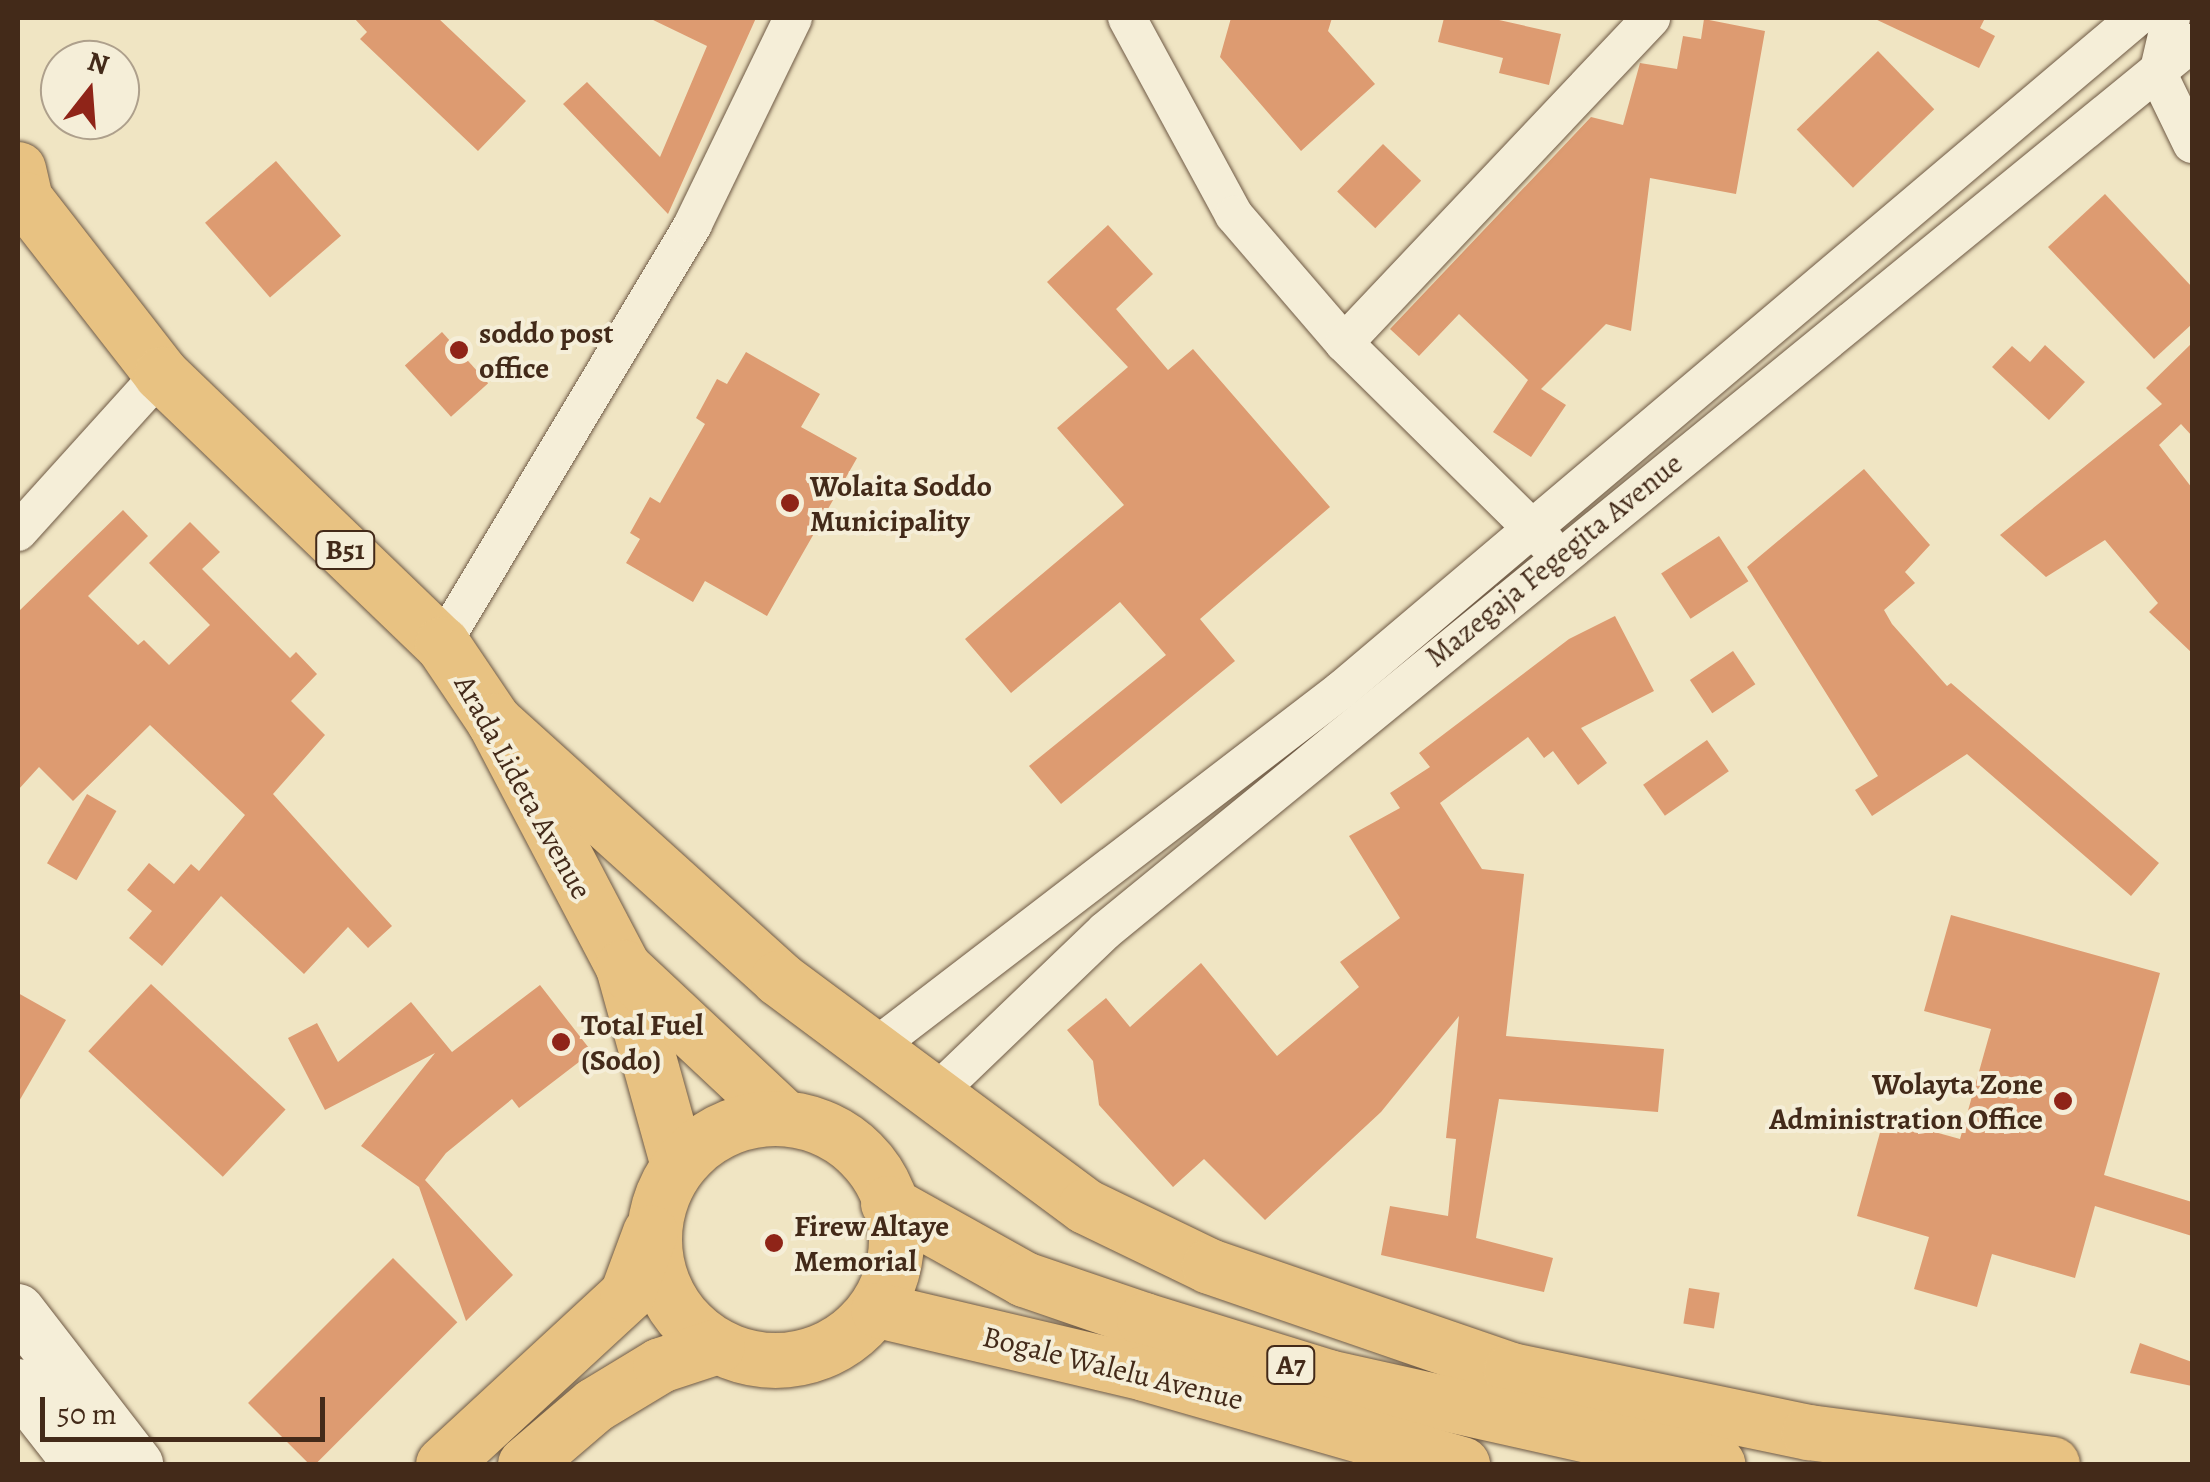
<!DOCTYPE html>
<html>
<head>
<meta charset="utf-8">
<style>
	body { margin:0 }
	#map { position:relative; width:2210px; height:1482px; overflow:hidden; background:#f0e5c3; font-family:Alegreya,serif }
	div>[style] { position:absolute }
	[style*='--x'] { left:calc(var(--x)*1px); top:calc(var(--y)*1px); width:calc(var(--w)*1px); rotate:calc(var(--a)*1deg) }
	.building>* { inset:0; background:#dd9b71; transform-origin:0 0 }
	.roads { filter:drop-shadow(0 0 2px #6e5944) drop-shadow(0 0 2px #6e5944) }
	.street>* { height:38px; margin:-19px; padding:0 19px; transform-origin:19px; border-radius:19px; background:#f5eed8 }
	.secondary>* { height:52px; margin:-26px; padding:0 26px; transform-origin:26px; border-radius:26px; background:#f5eed8 }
	.highway>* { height:55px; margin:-27.5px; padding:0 27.5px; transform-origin:27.5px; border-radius:27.5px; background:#e8c282 }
	.highway>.ring { margin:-27.5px; padding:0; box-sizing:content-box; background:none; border:55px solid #e8c282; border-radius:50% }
	.dots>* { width:28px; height:28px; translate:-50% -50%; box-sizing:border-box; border:5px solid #f5eed8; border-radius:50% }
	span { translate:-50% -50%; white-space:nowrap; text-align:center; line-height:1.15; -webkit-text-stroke:8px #f5eed8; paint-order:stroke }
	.shield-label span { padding:2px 8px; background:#f5eed8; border:2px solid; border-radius:8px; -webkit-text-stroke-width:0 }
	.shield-label { font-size:28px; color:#432a19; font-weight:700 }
	.poi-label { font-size:30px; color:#432a19; font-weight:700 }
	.left { translate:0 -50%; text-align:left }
	.right { translate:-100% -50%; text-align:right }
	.street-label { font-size:30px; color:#432a19 }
	.frame { position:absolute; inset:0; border:20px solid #432a19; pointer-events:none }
	.north { position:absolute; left:40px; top:40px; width:100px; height:100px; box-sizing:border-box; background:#f5eed8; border:2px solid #aea08c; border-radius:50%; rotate:17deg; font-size:28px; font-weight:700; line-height:40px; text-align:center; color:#432a19 }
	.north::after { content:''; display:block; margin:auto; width:35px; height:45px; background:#8f2418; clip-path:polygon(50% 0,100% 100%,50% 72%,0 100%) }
	.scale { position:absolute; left:40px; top:1397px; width:285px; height:45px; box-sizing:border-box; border:5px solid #432a19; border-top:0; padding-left:12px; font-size:30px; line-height:35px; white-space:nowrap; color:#432a19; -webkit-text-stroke:8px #f5eed8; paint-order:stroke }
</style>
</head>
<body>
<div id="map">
	<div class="building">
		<i style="clip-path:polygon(354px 18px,438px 18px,526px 101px,478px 151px,360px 39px,367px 32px)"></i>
		<i style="clip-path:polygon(649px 18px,756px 18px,668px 214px,563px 104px,587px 82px,660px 157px,707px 46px)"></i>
		<i style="clip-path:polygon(1231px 18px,1332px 18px,1328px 31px,1375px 84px,1301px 151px,1220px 57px)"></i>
		<i style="clip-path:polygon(1444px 18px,1490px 18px,1561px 34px,1549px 85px,1499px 73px,1503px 58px,1438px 42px)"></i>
		<i style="clip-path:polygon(1873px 18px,1985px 18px,1980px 28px,1995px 36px,1979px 68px)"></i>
		<i style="clip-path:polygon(1704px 19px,1765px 31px,1736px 194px,1650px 178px,1631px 331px,1606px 324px,1541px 389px,1566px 405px,1531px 457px,1493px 432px,1528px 380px,1459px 314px,1419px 356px,1390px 329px,1591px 117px,1623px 125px,1640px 63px,1677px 69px,1683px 36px,1701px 39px)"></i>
		<i style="left:1878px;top:51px;width:81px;height:113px;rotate:46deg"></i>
		<i style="left:1383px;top:144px;width:53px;height:66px;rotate:44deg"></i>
		<i style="left:276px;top:161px;width:99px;height:94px;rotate:49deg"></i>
		<i style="clip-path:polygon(2105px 194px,2192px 287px,2192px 324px,2154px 359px,2048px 247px)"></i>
		<i style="clip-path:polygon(1108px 225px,1153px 274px,1116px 309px,1168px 370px,1193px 349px,1330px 507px,1200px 619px,1235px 661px,1061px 804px,1029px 766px,1166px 655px,1120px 602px,1011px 693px,965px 639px,1124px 505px,1057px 428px,1128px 367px,1047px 282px)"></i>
		<i style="left:442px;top:332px;width:69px;height:50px;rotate:48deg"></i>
		<i style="clip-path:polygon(2192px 343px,2192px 436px,2181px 424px,2159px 445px,2192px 488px,2192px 653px,2149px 612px,2158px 603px,2105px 540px,2046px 577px,2000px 535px,2162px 404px,2146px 388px)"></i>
		<i style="clip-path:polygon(2045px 345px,2085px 382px,2049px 420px,1992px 367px,2012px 346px,2030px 362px)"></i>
		<i style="clip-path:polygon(746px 352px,820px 394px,801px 427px,857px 458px,767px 616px,705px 581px,693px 602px,626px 563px,640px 539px,630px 533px,650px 497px,660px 503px,705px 424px,696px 418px,717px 379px,727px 384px)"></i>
		<i style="clip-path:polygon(1864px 469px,1930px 545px,1905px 572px,1915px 583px,1884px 610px,1892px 624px,1947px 686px,1951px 683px,2159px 863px,2131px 896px,1967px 754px,1872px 816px,1855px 790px,1878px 776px,1747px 567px)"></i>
		<i style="clip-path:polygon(123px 510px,148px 536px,88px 596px,138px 645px,144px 640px,169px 665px,210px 625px,149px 563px,190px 522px,220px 552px,202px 569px,290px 658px,296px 652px,317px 674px,291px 701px,325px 735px,273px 794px,392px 926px,368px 948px,348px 927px,304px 974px,221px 896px,162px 966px,129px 938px,152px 911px,127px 890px,149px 863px,174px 884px,191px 864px,199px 871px,245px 815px,150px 725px,73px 801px,39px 767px,18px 790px,18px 612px)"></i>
		<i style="left:1719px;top:536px;width:54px;height:69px;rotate:57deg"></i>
		<i style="clip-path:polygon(1615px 616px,1654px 691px,1581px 728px,1607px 763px,1578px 785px,1553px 751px,1544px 758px,1528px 737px,1440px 803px,1482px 869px,1524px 874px,1506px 1036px,1664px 1049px,1658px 1112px,1499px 1099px,1476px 1238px,1553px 1258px,1544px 1292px,1381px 1255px,1390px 1206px,1448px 1216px,1456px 1139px,1446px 1138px,1459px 1016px,1381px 1112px,1265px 1220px,1204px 1159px,1173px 1187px,1099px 1105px,1093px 1061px,1067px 1030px,1106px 998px,1130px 1027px,1201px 963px,1277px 1056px,1359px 987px,1340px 962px,1400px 918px,1349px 836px,1400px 808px,1390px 793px,1430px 767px,1419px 753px,1569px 639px)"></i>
		<i style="left:1733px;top:651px;width:40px;height:52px;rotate:56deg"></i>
		<i style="left:1707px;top:740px;width:38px;height:78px;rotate:55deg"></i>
		<i style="left:87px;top:794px;width:34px;height:80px;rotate:30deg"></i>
		<i style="clip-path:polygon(1951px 915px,2160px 973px,2104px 1175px,2192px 1202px,2192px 1236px,2095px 1206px,2075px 1278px,1992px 1254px,1977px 1307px,1914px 1289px,1929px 1237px,1857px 1216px,1884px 1118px,1960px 1139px,1991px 1029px,1924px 1011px)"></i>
		<i style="left:151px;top:984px;width:184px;height:92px;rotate:43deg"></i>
		<i style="clip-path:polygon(540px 985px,592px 1052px,519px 1108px,512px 1099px,446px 1153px,425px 1180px,513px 1275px,466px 1321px,419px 1187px,361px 1146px,435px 1053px,325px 1110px,288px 1038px,317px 1023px,338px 1062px,411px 1002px,452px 1052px)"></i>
		<i style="clip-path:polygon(18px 993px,66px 1020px,18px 1103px)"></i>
		<i style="left:393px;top:1258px;width:91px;height:205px;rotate:45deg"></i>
		<i style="left:1689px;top:1288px;width:31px;height:36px;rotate:9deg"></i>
		<i style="clip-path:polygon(2140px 1343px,2192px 1362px,2192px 1386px,2130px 1373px)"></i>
	</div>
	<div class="roads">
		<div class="street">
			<i style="--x:1127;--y:18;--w:224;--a:61.5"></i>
			<i style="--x:1234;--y:215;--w:169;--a:49.3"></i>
			<i style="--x:1344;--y:343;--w:284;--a:44.6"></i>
			<i style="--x:2171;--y:18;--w:57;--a:103.1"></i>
			<i style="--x:2158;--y:74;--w:78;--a:64.1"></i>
			<i style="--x:1344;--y:343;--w:447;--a:-46.6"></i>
			<i style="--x:18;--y:532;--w:213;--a:-47.9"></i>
			<i style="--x:442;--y:644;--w:489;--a:-59.1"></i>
			<i style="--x:693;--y:224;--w:229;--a:-64.1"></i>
			<i style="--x:874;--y:1048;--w:587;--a:-37.46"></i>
			<i style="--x:1340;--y:691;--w:1042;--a:-40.21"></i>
			<i style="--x:933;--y:1096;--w:238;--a:-43.8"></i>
			<i style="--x:1105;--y:931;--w:1404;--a:-39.25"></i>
		</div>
		<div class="secondary">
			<i style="--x:18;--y:1310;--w:195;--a:52.3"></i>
			<i style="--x:18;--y:1385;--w:100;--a:51.9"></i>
		</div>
		<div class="highway">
			<i style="--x:18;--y:169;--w:31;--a:77"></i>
			<i style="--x:25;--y:199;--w:222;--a:52.1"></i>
			<i style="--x:161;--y:374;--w:390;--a:43.9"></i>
			<i style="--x:442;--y:644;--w:93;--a:56"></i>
			<i style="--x:494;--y:721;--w:278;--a:62.3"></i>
			<i style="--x:623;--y:967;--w:202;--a:74.5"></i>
			<i style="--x:494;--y:721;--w:383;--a:42.1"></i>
			<i style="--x:778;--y:978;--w:382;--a:36.6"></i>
			<i style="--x:1085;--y:1206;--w:138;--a:25.8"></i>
			<i style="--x:1209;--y:1266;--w:319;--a:19"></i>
			<i style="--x:1511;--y:1370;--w:304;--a:11.8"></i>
			<i style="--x:1809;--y:1432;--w:245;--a:7.5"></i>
			<i style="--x:623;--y:967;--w:216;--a:43.1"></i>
			<i class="ring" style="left:654px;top:1118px;width:187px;height:187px"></i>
			<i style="--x:888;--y:1203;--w:156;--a:29.2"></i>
			<i style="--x:1024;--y:1279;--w:127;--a:18.9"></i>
			<i style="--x:1144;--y:1320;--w:193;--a:17.2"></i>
			<i style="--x:1328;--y:1377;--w:399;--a:12.6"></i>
			<i style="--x:878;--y:1310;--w:273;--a:13.3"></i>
			<i style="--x:1144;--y:1373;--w:331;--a:16"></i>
			<i style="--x:443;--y:1464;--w:251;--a:-42.7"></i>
			<i style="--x:627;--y:1294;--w:66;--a:-69.6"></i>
			<i style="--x:525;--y:1464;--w:91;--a:-40.5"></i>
			<i style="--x:594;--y:1405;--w:77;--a:-31.2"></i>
			<i style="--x:660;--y:1365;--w:60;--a:-18.4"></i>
		</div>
	</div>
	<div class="dots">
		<i style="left:459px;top:350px;background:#8f2418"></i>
		<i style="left:790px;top:503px;background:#8f2418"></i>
		<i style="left:561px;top:1042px;background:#8f2418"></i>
		<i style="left:2063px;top:1101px;background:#8f2418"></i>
		<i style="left:774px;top:1243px;background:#8f2418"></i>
	</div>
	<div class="shield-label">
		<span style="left:345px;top:550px">B51</span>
		<span style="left:1291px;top:1365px">A7</span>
	</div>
	<div class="poi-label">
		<span class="left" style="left:479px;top:350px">soddo post<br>office</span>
		<span class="left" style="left:810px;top:503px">Wolaita Soddo<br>Municipality</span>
		<span class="left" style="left:581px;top:1042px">Total Fuel<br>(Sodo)</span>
		<span class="right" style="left:2043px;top:1101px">Wolayta Zone<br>Administration Office</span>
		<span class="left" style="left:794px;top:1243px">Firew Altaye<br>Memorial</span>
	</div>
	<div class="street-label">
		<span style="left:1554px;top:560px;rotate:-39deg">Mazegaja Fegegita Avenue</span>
		<span style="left:523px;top:787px;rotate:61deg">Arada Lideta Avenue</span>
		<span style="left:1113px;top:1368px;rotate:14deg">Bogale Walelu Avenue</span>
	</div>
	<div class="frame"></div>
	<div class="north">N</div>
	<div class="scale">50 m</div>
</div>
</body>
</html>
